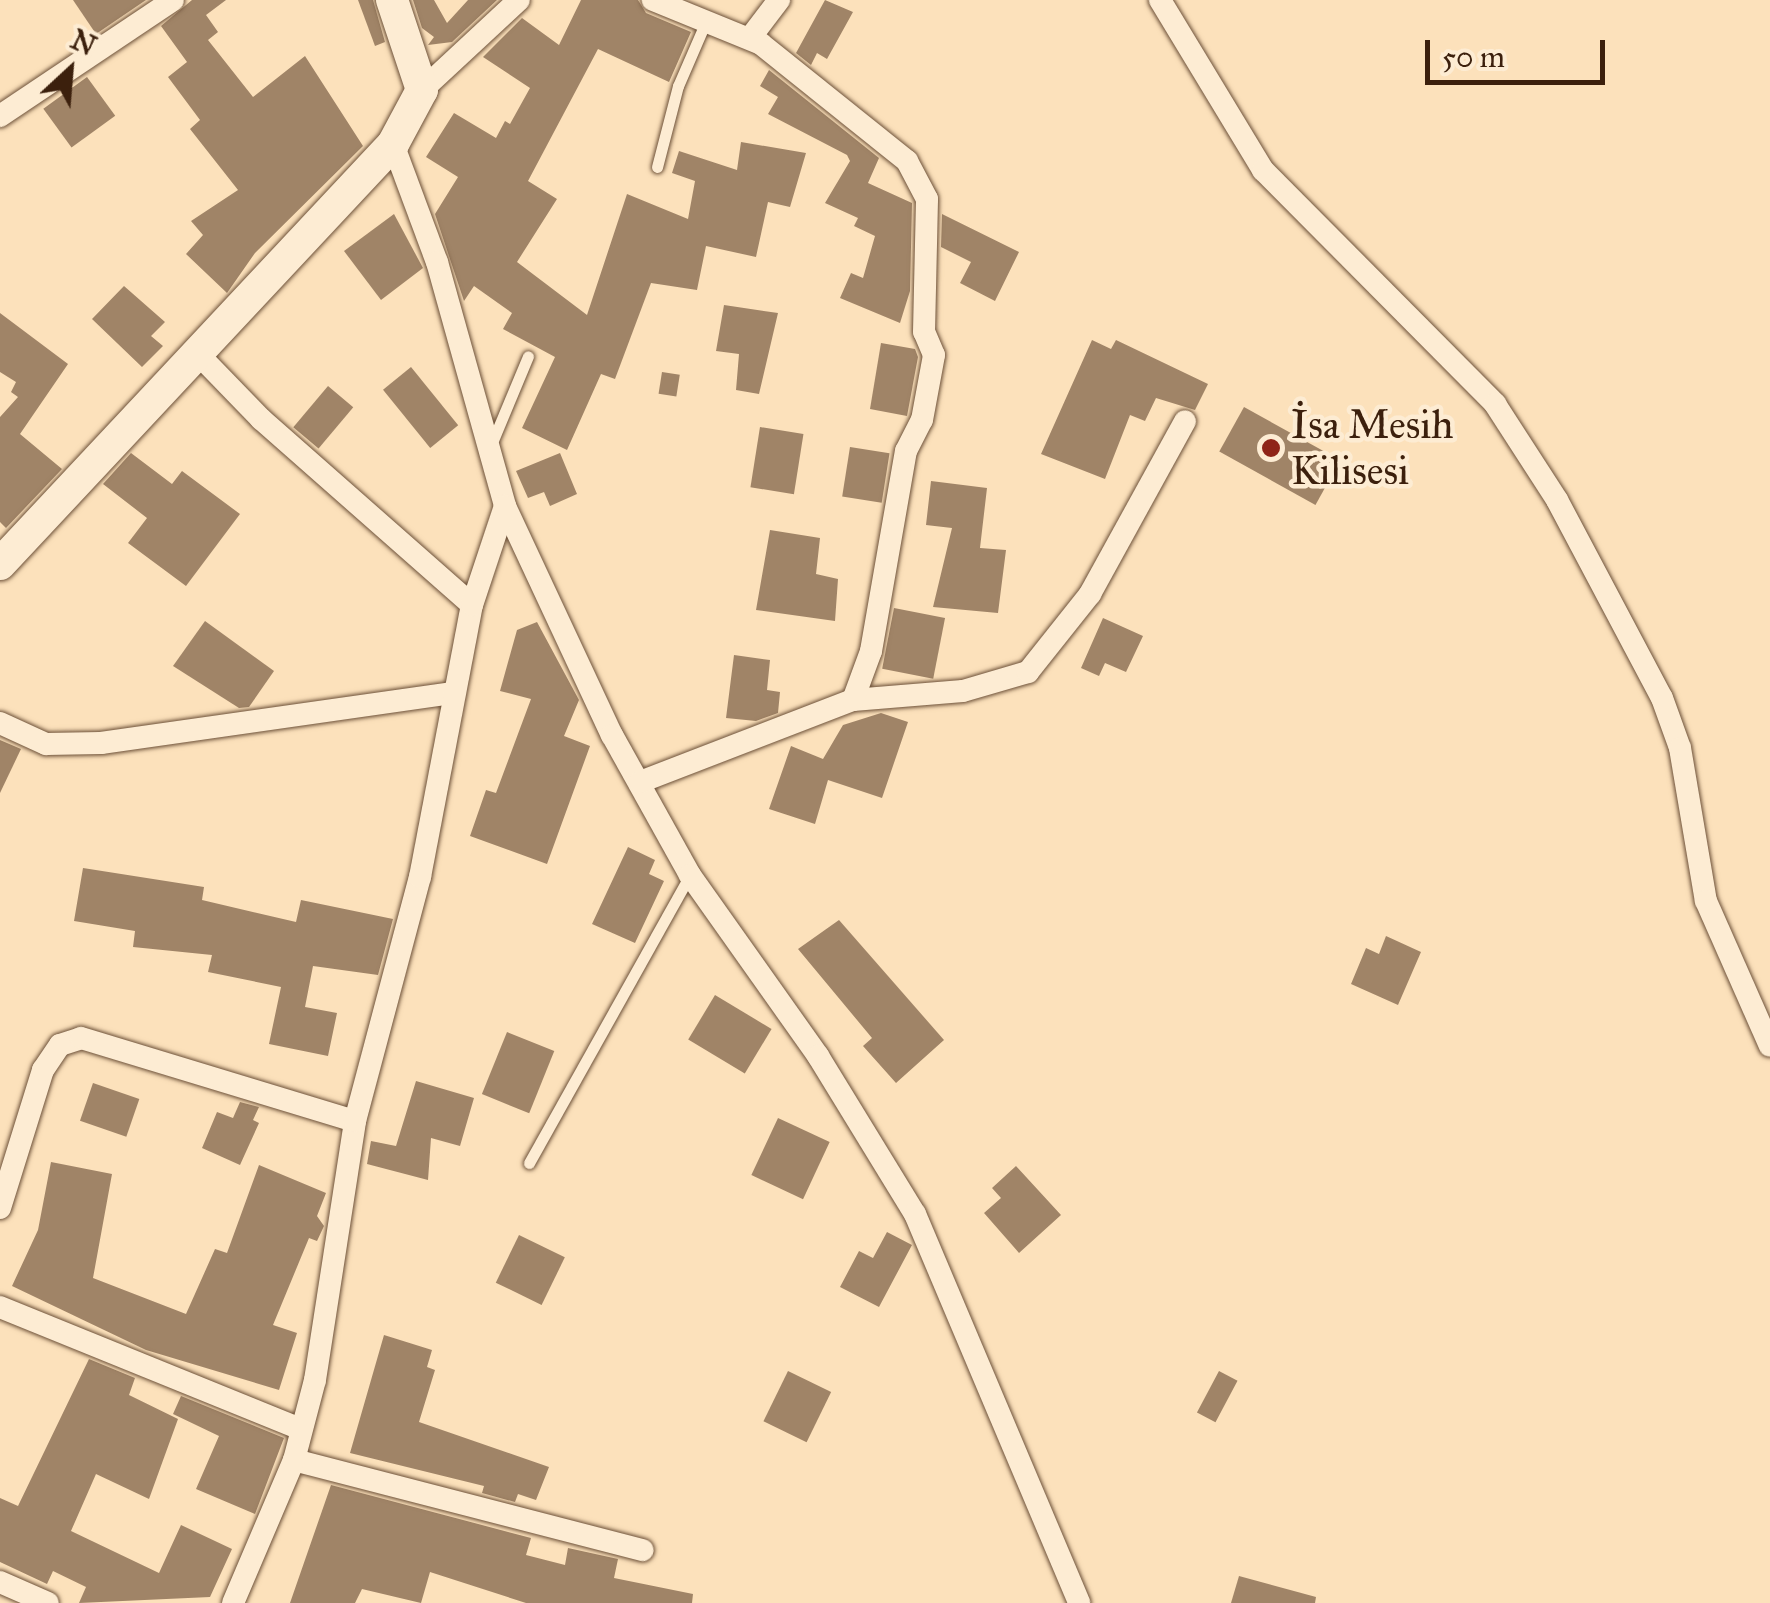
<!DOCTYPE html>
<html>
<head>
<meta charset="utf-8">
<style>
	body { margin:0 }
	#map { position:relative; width:1770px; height:1603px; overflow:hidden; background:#fce1bb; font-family:"IM FELL Great Primer",serif }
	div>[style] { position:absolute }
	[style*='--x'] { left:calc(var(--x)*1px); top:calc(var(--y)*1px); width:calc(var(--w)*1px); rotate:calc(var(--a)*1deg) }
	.building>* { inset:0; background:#a08467; transform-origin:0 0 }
	.roads { filter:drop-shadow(0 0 2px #6c5038) drop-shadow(0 0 2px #6c5038) }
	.lane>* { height:11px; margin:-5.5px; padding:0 5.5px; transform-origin:5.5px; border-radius:5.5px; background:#fdecd3 }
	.street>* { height:22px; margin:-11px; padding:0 11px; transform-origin:11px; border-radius:11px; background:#fdecd3 }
	.secondary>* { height:32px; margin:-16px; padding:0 16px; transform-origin:16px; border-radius:16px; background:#fdecd3 }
	.dots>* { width:28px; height:28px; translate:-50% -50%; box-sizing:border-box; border:5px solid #fdecd3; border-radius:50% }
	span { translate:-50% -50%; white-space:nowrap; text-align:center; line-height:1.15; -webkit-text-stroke:9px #fdecd3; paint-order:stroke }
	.poi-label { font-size:40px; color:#3c200d }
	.left { translate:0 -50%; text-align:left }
	.north { position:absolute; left:20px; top:20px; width:100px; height:100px; -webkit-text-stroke:8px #fdecd3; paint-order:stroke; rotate:26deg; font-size:28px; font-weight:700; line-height:40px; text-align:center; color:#3c200d }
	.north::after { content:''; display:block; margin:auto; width:35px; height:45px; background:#3c200d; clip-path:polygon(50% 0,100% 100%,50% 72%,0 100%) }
	.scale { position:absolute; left:1425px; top:40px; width:180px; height:45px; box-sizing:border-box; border:5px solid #3c200d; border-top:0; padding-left:12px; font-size:30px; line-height:35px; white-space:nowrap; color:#3c200d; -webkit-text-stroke:8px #fdecd3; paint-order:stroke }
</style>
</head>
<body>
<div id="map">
	<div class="building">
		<i style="clip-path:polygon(73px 0,146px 0,96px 34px)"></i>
		<i style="clip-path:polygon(192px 0,226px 0,206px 15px,218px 32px,208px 40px,253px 97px,305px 56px,363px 146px,255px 253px,227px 293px,186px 254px,203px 235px,191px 221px,238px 190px,190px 129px,200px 120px,168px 77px,187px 62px,161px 26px)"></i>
		<i style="clip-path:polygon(358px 0,373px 0,385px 42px,375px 46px)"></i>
		<i style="clip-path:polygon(413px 0,434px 0,447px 23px,468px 0,497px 0,452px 42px,428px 45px,434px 37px,422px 28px)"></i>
		<i style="clip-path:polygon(581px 0,638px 0,646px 13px,691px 32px,669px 82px,598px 49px,528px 181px,557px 199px,517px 262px,587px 315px,627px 194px,688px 219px,695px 181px,672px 173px,679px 151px,737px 170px,741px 142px,806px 153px,790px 207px,768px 202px,756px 257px,706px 246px,697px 290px,651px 283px,615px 379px,601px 374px,567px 450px,522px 428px,555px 357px,503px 329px,512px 313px,474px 286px,464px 301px,435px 214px,458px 177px,426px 157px,454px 113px,496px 138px,505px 121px,510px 124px,530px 88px,483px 57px,522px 18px,559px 45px)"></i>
		<i style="clip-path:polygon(825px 0,853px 12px,827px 59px,817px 53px,811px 65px,796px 53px)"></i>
		<i style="clip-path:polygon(769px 70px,879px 158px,868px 183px,912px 203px,910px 291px,900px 323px,840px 298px,851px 273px,863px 278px,875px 236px,854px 226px,858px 218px,825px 203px,850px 161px,847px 155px,768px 114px,778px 97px,760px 86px)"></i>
		<i style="left:87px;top:77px;width:48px;height:54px;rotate:54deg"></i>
		<i style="clip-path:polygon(394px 214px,423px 268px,381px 300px,344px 251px)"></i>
		<i style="clip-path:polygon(942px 214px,1019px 252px,995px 301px,960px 283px,971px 262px,941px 247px)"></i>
		<i style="clip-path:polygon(124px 286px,165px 322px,151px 336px,163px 346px,142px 367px,92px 319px)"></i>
		<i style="clip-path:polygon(724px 305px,778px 313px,759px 394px,736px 390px,739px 354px,716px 351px)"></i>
		<i style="clip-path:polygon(0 313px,68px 364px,20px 434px,62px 469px,6px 528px,0 522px,0 417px,18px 397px,11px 392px,16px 382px,0 372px)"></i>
		<i style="clip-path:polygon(1092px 340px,1111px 349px,1116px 340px,1208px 384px,1195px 410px,1156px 398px,1145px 421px,1130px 415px,1105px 479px,1041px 454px)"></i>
		<i style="clip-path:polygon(881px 343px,915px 349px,918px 357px,907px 416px,870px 409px)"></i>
		<i style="left:411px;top:367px;width:75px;height:36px;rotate:51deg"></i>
		<i style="left:662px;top:372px;width:18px;height:22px;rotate:9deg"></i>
		<i style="left:328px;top:386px;width:33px;height:54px;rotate:40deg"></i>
		<i style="left:1244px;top:407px;width:110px;height:51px;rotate:29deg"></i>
		<i style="left:760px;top:427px;width:44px;height:61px;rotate:9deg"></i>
		<i style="left:850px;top:447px;width:40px;height:50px;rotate:9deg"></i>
		<i style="clip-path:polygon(131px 453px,172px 484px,182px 471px,240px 514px,186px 586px,128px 543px,147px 518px,103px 484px)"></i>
		<i style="clip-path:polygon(560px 453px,577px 494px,550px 506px,544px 492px,528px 498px,516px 471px)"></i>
		<i style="clip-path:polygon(931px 481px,987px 488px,980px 548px,1006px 550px,998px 613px,933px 607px,952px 528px,926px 525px)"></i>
		<i style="clip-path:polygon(770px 530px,820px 538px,816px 574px,838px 579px,835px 621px,756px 610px)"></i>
		<i style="left:894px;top:608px;width:52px;height:62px;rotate:11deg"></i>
		<i style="clip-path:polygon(1103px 618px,1143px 636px,1126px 672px,1105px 663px,1099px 676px,1081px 668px)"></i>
		<i style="clip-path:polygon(205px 621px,274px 671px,249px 707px,239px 708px,173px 666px)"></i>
		<i style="clip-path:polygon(537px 622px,579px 700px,564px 736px,590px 746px,547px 864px,470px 836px,486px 790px,496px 793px,531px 699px,500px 691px,517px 630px)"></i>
		<i style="clip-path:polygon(734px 655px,770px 660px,767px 690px,780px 692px,778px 713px,756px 721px,726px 718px)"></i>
		<i style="clip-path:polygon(881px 713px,908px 722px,882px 798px,828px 780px,815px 824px,769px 809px,791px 746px,823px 759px,843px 725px)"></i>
		<i style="clip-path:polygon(0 740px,21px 749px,0 793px)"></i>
		<i style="clip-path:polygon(628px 847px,655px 860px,649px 874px,664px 881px,635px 943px,592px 924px)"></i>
		<i style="clip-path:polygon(83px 868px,204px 887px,202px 900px,296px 922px,301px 900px,393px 919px,378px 975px,313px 966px,305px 1007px,337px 1013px,328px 1056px,269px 1044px,281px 987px,208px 972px,212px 955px,133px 947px,135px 931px,74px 921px)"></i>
		<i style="clip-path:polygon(839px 920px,944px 1040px,896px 1083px,863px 1046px,872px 1038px,798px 949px)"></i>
		<i style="clip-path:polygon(1386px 936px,1421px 952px,1398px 1005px,1351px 984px,1366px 948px,1379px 954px)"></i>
		<i style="left:715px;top:995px;width:66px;height:52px;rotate:31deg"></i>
		<i style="left:507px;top:1032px;width:51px;height:67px;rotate:22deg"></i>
		<i style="clip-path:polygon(416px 1081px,474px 1098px,460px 1146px,431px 1138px,428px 1180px,367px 1164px,371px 1141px,396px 1146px)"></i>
		<i style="left:93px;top:1083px;width:49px;height:40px;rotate:19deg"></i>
		<i style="clip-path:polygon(240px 1102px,259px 1107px,253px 1120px,259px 1123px,240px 1165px,202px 1148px,217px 1112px,233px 1118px)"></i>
		<i style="left:778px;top:1118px;width:57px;height:63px;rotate:25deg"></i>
		<i style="clip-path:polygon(51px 1162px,112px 1174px,93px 1278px,186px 1314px,215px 1249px,227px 1253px,259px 1165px,326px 1193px,317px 1216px,324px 1226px,317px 1241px,309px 1238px,273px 1325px,297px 1333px,279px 1390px,146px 1350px,12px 1286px,38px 1230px)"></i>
		<i style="clip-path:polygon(1016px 1166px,1061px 1215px,1019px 1253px,984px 1213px,1001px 1198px,992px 1188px)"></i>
		<i style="clip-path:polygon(887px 1232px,912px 1245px,879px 1307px,840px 1287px,859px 1251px,873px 1258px)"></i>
		<i style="left:519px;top:1235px;width:51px;height:53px;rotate:26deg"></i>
		<i style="clip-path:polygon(384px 1335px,432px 1350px,427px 1367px,435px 1370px,419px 1422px,549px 1467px,536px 1500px,518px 1494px,515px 1502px,482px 1493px,484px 1486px,350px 1453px)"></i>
		<i style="clip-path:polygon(89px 1359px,135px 1378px,129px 1395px,178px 1419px,149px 1499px,96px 1474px,71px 1531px,159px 1573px,181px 1525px,232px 1549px,210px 1597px,79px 1603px,86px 1587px,53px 1571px,47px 1584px,0 1562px,0 1498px,18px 1506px)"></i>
		<i style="left:788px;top:1371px;width:48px;height:56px;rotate:26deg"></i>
		<i style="left:1219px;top:1371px;width:21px;height:47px;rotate:28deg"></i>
		<i style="clip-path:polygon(181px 1396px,284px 1438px,255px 1514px,196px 1489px,219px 1436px,173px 1414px)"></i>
		<i style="clip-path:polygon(331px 1485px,531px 1538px,526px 1555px,565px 1565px,568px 1548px,618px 1559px,614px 1578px,693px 1594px,692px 1603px,526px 1603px,430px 1572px,421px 1603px,362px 1589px,355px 1603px,290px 1603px)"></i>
		<i style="clip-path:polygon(1239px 1576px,1316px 1597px,1315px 1603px,1231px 1603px)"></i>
	</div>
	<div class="roads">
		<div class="lane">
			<i style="--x:657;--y:167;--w:84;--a:-75.5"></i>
			<i style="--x:678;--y:86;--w:65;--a:-66.6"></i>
			<i style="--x:491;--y:445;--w:96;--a:-67.4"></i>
			<i style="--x:529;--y:1163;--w:330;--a:-60.8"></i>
		</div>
		<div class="street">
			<i style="--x:1160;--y:0;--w:199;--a:58.8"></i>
			<i style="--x:1263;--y:170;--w:330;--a:45.2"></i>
			<i style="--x:1495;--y:404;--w:114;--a:57.1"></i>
			<i style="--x:1557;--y:500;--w:224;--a:62.1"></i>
			<i style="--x:1662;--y:698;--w:53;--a:70.2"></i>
			<i style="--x:1680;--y:748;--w:155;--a:80.4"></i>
			<i style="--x:1706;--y:901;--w:158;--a:66.2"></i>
			<i style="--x:750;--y:38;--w:48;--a:-52.7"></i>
			<i style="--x:422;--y:90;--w:132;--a:-42.9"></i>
			<i style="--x:0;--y:116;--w:208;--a:-33.8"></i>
			<i style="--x:393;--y:144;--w:126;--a:69.6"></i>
			<i style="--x:437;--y:262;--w:253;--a:74.4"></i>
			<i style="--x:505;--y:506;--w:253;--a:65"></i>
			<i style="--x:612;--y:735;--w:160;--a:60.9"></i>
			<i style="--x:690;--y:875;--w:222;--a:54.7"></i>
			<i style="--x:818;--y:1056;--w:185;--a:58.5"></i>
			<i style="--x:915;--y:1214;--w:422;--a:67.1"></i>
			<i style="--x:200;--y:356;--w:88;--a:45.9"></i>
			<i style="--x:261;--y:419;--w:281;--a:41.4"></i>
			<i style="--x:853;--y:700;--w:110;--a:-4.7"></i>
			<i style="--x:963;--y:691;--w:68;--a:-16.3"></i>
			<i style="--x:1028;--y:672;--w:100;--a:-51.5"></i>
			<i style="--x:1090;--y:594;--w:197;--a:-61.2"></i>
			<i style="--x:0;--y:723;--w:51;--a:24.5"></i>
			<i style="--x:46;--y:744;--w:55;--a:-1"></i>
			<i style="--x:101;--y:743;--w:354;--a:-8.1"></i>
			<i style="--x:640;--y:782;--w:228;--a:-21.1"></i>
			<i style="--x:853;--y:700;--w:52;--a:-69.8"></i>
			<i style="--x:871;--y:651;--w:203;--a:-80.1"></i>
			<i style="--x:906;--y:451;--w:35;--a:-63"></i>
			<i style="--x:922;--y:420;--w:66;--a:-79.5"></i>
			<i style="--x:934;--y:355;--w:25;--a:-113"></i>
			<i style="--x:924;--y:332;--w:133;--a:-88.7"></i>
			<i style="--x:927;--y:199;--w:43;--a:-117.8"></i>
			<i style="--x:907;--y:161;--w:187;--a:-141.3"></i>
			<i style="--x:761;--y:44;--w:117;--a:-157.8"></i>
			<i style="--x:0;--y:1208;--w:145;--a:-72.7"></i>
			<i style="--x:43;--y:1070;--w:30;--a:-56"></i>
			<i style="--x:60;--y:1045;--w:22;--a:-18"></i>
			<i style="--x:81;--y:1038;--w:286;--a:16.9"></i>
			<i style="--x:0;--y:1307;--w:325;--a:22.1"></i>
			<i style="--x:294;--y:1460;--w:360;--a:14.5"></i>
			<i style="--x:0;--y:1582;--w:52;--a:23.6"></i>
			<i style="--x:233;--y:1603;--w:155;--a:-66.9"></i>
			<i style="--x:294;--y:1460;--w:83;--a:-75.3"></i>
			<i style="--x:315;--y:1380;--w:262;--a:-81.2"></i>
			<i style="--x:355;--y:1121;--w:253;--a:-75.1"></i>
			<i style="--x:420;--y:877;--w:277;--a:-79.2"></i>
			<i style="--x:472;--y:605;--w:104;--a:-71.6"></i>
		</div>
		<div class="secondary">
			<i style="--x:0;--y:564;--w:575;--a:-46.9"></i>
			<i style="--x:393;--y:144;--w:61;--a:-61.8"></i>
			<i style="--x:422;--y:90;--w:95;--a:-108.4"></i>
		</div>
	</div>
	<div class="dots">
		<i style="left:1271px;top:448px;background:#8f2418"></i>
	</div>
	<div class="poi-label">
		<span class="left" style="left:1291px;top:448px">İsa Mesih<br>Kilisesi</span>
	</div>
	<div class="north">N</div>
	<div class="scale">50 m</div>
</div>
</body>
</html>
